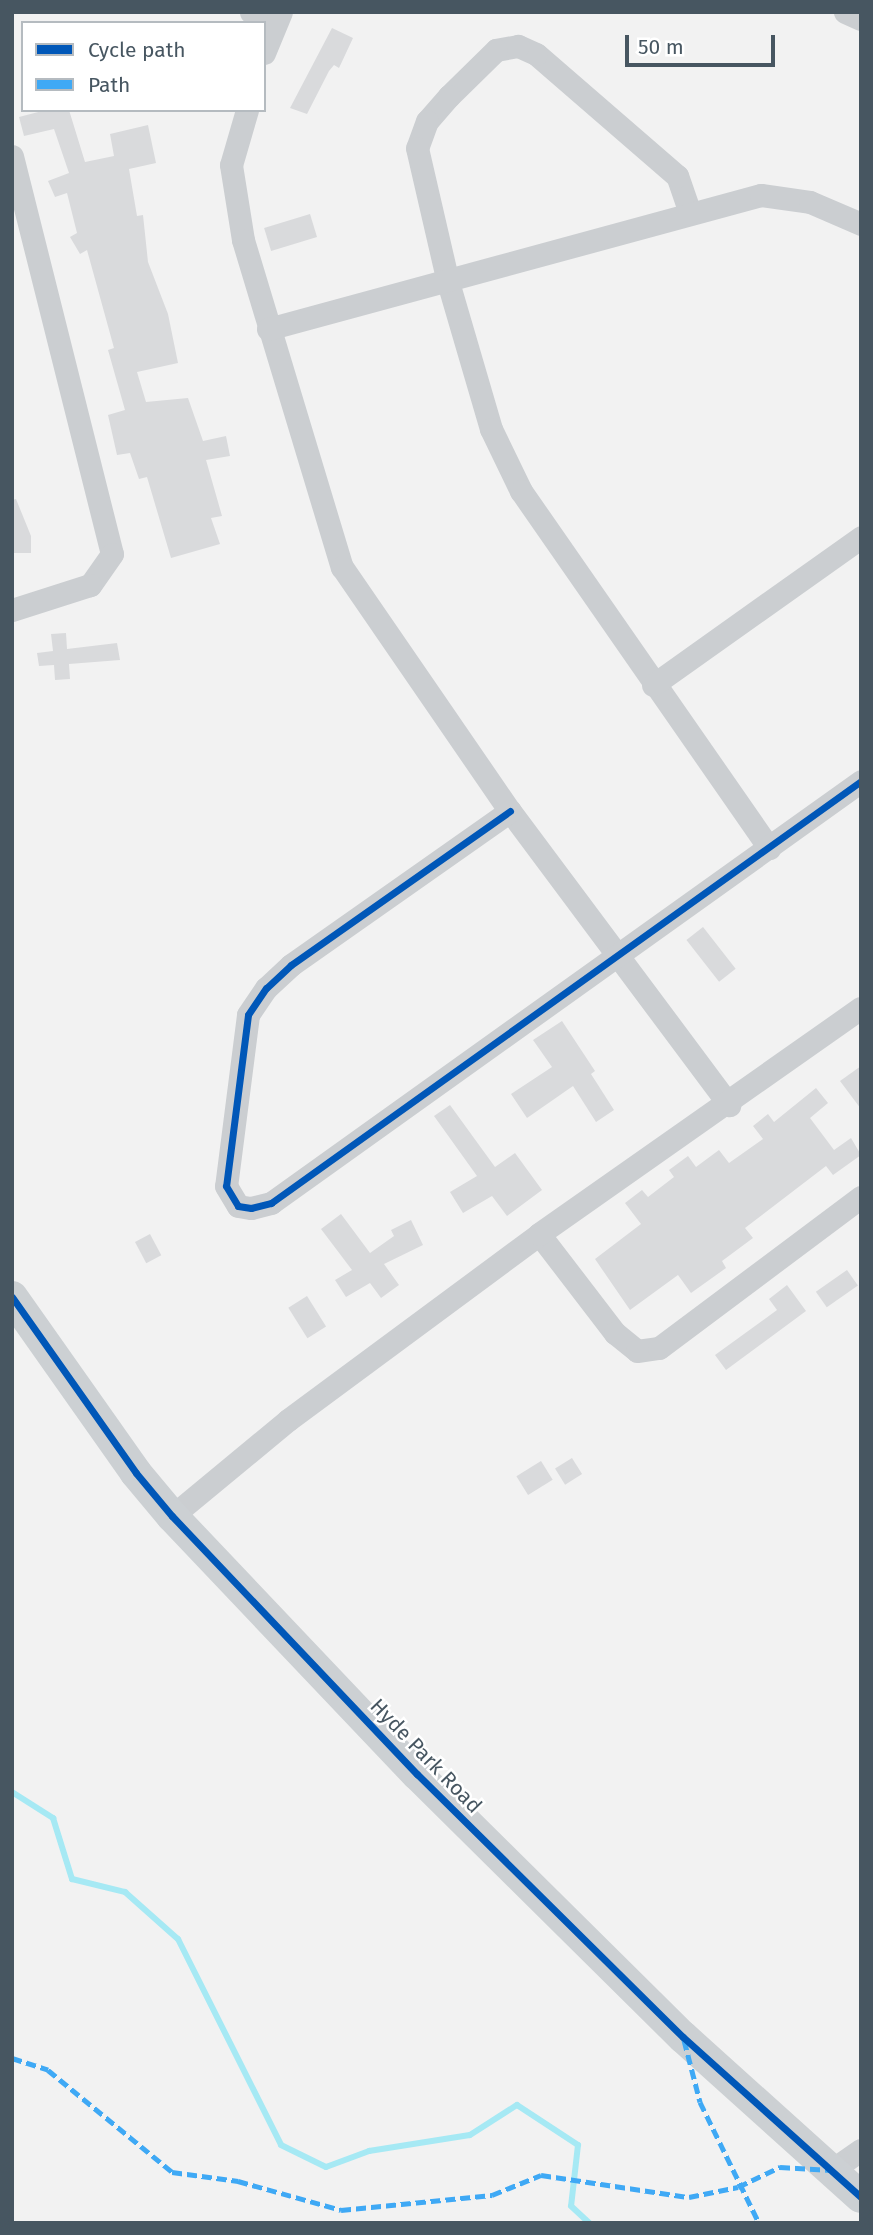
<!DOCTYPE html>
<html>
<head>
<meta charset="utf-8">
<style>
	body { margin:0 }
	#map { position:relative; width:873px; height:2235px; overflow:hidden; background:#f2f2f2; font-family:"Fira Sans",sans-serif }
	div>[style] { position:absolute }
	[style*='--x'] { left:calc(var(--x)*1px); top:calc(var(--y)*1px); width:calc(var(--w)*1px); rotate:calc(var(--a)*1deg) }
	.stream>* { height:6px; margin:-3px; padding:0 3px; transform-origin:3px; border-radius:3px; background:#a6e9f4 }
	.building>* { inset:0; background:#d9dadc; transform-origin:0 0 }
	.street>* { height:23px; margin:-11.5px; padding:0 11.5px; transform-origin:11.5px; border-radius:11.5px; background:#cbced1 }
	.secondary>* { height:32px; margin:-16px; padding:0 16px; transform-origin:16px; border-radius:16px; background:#ccd0d3 }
	.quiet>* { height:5px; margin-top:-2.5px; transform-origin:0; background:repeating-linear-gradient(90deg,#3fa9f5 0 10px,transparent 0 15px) }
	.cycleway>* { height:7px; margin:-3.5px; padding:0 3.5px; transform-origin:3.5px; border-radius:3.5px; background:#0057b8 }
	span { translate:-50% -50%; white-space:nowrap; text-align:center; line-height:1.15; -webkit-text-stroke:5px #fff; paint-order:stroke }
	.street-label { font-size:21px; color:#475661 }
	.frame { position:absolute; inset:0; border:14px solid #475661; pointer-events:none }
	.legend { position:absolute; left:21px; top:21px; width:245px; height:91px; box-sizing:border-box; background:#fff; border:2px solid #b5bbc0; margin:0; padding:9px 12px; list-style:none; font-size:21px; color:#475661 }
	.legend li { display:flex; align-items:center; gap:14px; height:35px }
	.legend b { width:35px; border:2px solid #b5bbc0 }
	.scale { position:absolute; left:625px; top:35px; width:150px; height:32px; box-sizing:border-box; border:4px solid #475661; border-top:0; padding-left:9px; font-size:21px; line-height:24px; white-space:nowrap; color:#475661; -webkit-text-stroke:5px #fff; paint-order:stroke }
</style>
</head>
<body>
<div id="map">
	<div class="stream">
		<i style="--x:12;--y:1792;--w:49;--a:32.4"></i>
		<i style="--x:53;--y:1818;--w:64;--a:72.7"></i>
		<i style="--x:72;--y:1879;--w:55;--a:13.8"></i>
		<i style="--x:125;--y:1892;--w:71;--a:41.6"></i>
		<i style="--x:178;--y:1939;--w:230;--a:63.4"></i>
		<i style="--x:281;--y:2145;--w:50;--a:26.1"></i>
		<i style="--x:326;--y:2167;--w:46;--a:-20.4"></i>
		<i style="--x:369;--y:2151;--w:102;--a:-9"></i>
		<i style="--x:470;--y:2135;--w:56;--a:-32.6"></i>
		<i style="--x:517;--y:2105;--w:73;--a:33.3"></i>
		<i style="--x:578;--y:2145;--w:61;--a:96.5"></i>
		<i style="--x:571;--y:2206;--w:25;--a:43"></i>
	</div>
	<div class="building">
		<i style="clip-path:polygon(332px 28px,353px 38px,339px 68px,334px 65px,329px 71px,307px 114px,290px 108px)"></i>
		<i style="clip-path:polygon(46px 110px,69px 110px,85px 162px,114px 156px,110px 134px,148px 125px,156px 163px,129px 169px,137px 216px,143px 215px,148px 262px,168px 314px,178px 363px,137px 372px,146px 402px,188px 398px,203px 441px,226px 436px,230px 456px,206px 460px,222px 516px,211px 518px,220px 544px,171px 558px,147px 477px,139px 479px,130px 453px,117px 455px,108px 415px,125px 410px,108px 350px,114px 348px,87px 250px,80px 254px,70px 237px,77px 233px,67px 193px,55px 197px,48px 181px,69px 173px,54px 129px,24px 136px,19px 117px)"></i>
		<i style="left:310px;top:214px;width:24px;height:48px;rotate:73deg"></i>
		<i style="clip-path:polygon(16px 499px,31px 536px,31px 553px,12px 553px,12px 500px)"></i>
		<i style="clip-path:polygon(66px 633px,67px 649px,117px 643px,120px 660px,69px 664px,70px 679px,55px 680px,54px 665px,39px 666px,37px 653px,53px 651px,51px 634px)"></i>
		<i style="left:703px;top:927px;width:53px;height:21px;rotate:52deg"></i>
		<i style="clip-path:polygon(562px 1021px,595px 1071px,591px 1074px,614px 1110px,596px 1122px,573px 1086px,527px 1118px,511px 1094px,552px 1067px,533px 1040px)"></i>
		<i style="clip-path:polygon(861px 1066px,861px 1109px,840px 1081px)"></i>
		<i style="clip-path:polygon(816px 1088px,828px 1103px,810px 1118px,834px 1150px,851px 1138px,861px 1155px,833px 1175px,826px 1166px,745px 1228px,753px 1238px,722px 1261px,726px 1268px,691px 1293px,678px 1275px,630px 1310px,595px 1259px,641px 1224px,625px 1203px,642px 1190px,648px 1197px,674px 1177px,669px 1170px,688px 1156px,696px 1167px,719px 1150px,729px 1163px,763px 1139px,753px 1126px,768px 1114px,774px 1122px)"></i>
		<i style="clip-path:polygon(450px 1105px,495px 1167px,515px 1153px,542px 1190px,507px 1216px,492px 1196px,463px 1213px,450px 1192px,477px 1176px,434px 1116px)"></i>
		<i style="clip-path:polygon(341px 1214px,370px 1253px,394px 1236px,391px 1230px,411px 1220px,423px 1245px,384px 1264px,399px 1285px,381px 1298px,370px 1283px,346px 1297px,335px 1280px,352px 1270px,321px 1229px)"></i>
		<i style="left:150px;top:1234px;width:24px;height:17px;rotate:62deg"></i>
		<i style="left:847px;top:1270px;width:19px;height:38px;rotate:55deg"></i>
		<i style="clip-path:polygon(787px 1285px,806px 1311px,726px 1370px,715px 1355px,777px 1310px,769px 1299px)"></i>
		<i style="left:307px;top:1296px;width:36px;height:22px;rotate:58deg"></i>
		<i style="left:572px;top:1458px;width:19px;height:20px;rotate:58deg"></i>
		<i style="left:541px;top:1461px;width:22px;height:29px;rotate:58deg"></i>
	</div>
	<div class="street">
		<i style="--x:251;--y:12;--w:25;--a:29"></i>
		<i style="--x:845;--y:12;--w:17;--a:24"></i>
		<i style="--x:264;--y:53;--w:44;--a:-67.5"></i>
		<i style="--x:247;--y:110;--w:57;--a:106.2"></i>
		<i style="--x:231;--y:165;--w:76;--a:80.9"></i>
		<i style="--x:243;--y:240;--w:342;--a:73.2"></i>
		<i style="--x:342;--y:567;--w:296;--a:55.5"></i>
		<i style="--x:510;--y:811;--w:367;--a:53.3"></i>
		<i style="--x:12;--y:156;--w:410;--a:75.9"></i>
		<i style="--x:112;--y:554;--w:38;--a:125"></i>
		<i style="--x:90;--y:585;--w:82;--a:162.2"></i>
		<i style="--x:690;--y:213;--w:39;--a:-109"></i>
		<i style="--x:677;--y:176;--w:186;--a:-139.1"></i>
		<i style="--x:536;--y:54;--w:20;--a:-156"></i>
		<i style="--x:518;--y:46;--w:22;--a:170"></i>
		<i style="--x:496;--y:50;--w:66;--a:135.6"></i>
		<i style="--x:449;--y:96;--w:33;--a:131"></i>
		<i style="--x:427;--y:121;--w:29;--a:110"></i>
		<i style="--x:417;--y:148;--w:138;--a:77"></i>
		<i style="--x:448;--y:282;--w:153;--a:73.7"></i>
		<i style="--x:491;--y:429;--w:69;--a:64.2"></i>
		<i style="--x:521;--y:491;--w:435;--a:55.2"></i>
		<i style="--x:268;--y:329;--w:511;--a:-15.21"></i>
		<i style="--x:761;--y:195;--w:49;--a:8.1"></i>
		<i style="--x:810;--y:202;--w:56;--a:23.3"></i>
		<i style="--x:653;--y:685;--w:255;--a:-35.4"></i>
		<i style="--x:510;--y:811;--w:268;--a:144.9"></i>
		<i style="--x:291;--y:965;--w:34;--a:137"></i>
		<i style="--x:266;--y:988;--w:32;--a:124"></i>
		<i style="--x:248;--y:1015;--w:172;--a:97.3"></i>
		<i style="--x:226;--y:1186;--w:23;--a:59"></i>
		<i style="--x:238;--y:1206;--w:13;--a:9"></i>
		<i style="--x:251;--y:1208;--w:21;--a:-14"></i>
		<i style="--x:271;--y:1203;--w:725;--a:-35.57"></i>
		<i style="--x:539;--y:1234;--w:125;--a:52.5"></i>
		<i style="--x:615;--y:1333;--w:28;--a:39"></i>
		<i style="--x:637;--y:1351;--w:22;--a:-8"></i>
		<i style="--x:659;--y:1348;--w:252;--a:-36.8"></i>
		<i style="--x:172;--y:1516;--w:151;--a:-39.6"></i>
		<i style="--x:288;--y:1420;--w:312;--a:-36.5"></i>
		<i style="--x:539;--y:1234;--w:393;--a:-35.1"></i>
		<i style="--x:832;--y:2170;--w:35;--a:-35"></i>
	</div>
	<div class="secondary">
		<i style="--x:12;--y:1297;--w:215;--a:54.8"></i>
		<i style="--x:136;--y:1473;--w:56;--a:50.1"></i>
		<i style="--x:172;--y:1516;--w:356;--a:46.5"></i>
		<i style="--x:417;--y:1774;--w:374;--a:44.7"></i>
		<i style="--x:683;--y:2037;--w:239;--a:42"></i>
	</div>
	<div class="quiet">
		<i style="--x:684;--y:2040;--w:64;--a:75.5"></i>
		<i style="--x:700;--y:2102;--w:135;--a:64"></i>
		<i style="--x:12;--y:2058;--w:38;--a:18"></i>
		<i style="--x:48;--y:2070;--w:161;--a:39.4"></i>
		<i style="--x:172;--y:2172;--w:67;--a:7.8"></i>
		<i style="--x:238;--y:2181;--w:107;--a:15.7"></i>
		<i style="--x:341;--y:2210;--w:152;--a:-5.7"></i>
		<i style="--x:492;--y:2195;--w:53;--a:-22.2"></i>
		<i style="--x:541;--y:2175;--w:150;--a:8.5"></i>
		<i style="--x:689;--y:2197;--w:50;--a:-11.5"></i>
		<i style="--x:738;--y:2187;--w:47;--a:-25.5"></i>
		<i style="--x:780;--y:2167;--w:51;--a:3.4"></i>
	</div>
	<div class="cycleway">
		<i style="--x:510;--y:811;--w:268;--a:144.9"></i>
		<i style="--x:291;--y:965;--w:34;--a:137"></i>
		<i style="--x:266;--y:988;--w:32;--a:124"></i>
		<i style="--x:248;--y:1015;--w:172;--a:97.3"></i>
		<i style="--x:226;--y:1186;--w:23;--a:59"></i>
		<i style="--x:238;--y:1206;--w:13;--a:9"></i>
		<i style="--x:251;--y:1208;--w:21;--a:-14"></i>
		<i style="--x:271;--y:1203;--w:725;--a:-35.57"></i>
		<i style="--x:12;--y:1297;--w:215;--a:54.8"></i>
		<i style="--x:136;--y:1473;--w:56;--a:50.1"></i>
		<i style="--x:172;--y:1516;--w:356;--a:46.5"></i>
		<i style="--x:417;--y:1774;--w:374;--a:44.7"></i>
		<i style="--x:683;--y:2037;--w:239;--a:42"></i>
	</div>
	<div class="street-label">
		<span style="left:426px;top:1756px;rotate:46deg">Hyde Park Road</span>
	</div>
	<div class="frame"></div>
	<ul class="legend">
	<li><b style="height:9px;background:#0057b8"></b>Cycle path</li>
	<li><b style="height:9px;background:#3fa9f5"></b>Path</li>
	</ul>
	<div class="scale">50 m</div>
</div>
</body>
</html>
